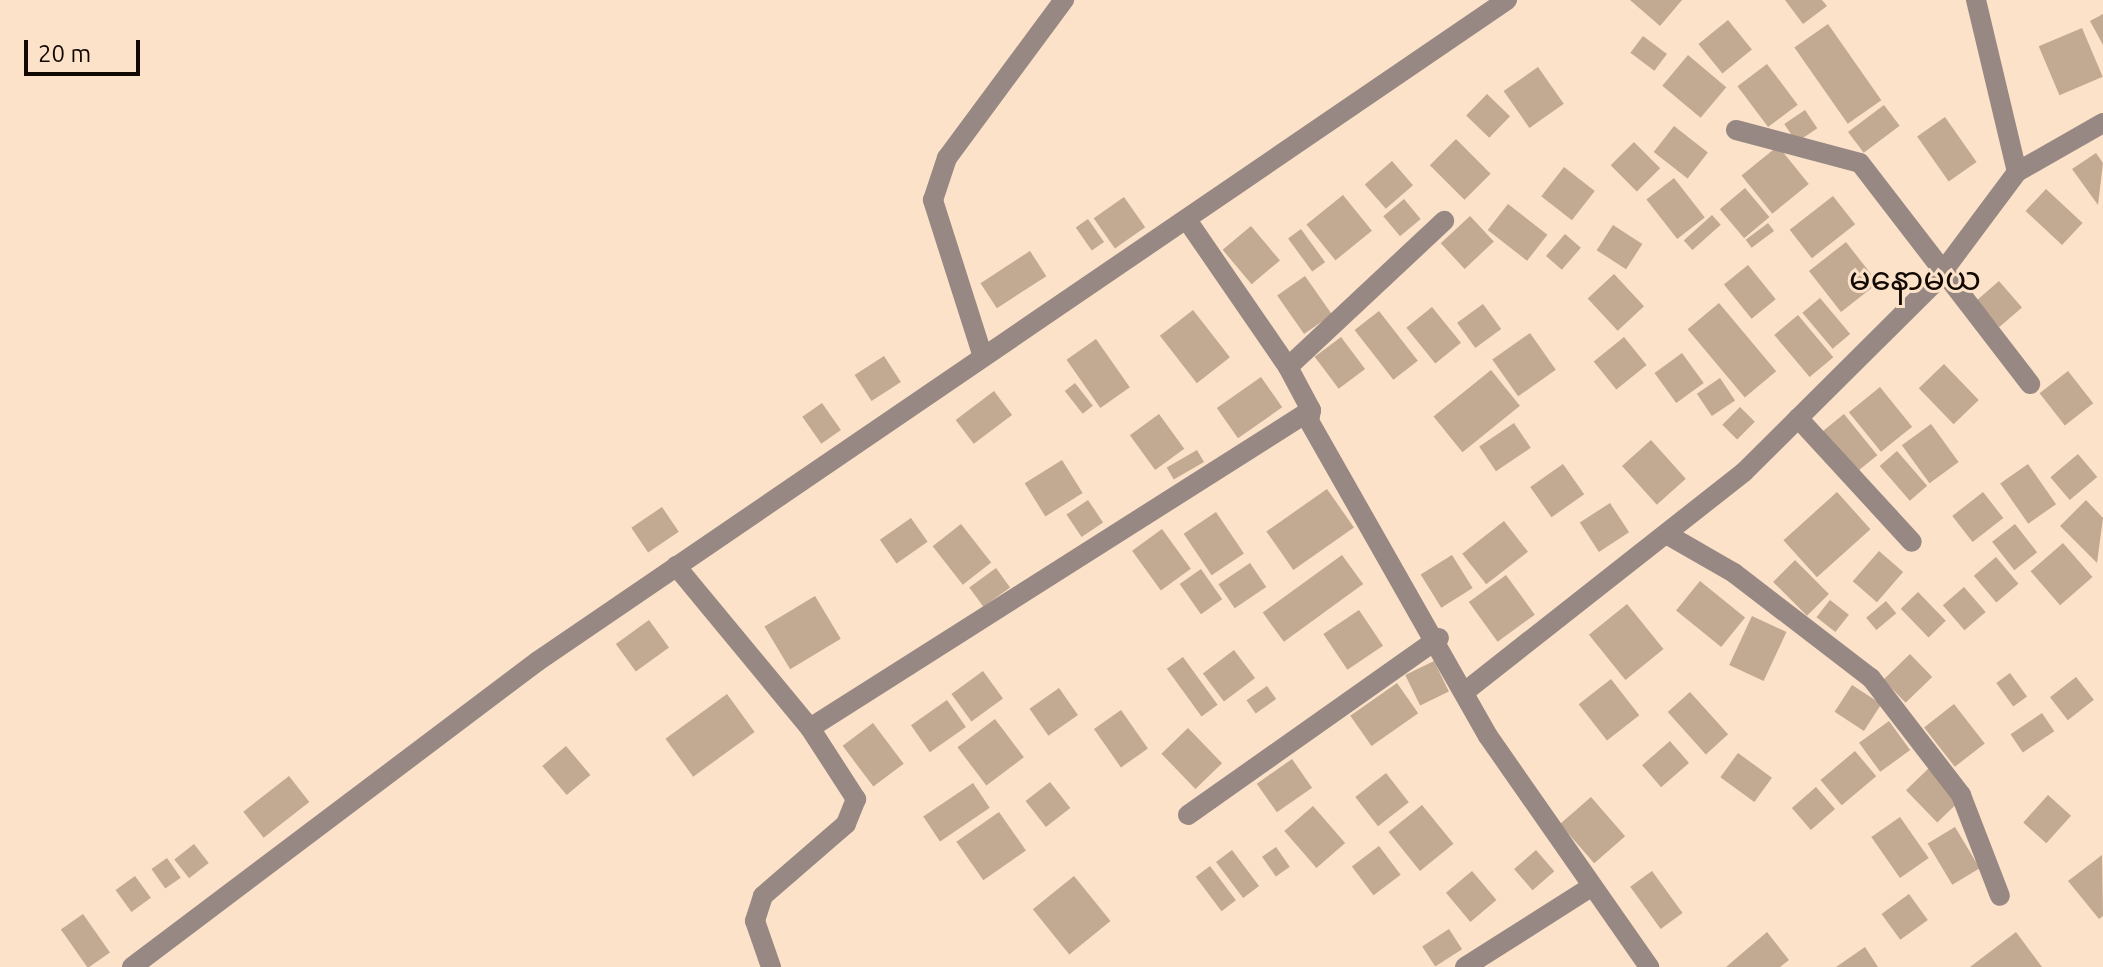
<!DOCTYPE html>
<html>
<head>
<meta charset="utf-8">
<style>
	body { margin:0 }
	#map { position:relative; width:2103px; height:967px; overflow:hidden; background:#fde2ca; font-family:Ubuntu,"Noto Sans Myanmar",sans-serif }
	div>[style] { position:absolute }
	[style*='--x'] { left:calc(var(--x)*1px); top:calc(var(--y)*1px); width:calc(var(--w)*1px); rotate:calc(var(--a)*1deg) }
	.building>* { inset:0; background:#c2a991; transform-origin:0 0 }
	.minor>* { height:20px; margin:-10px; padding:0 10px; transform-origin:10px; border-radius:10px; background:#978883 }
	span { translate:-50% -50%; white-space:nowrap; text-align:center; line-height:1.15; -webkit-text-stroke:6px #fde2ca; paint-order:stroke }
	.quarter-label { font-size:32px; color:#120903 }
	.scale { position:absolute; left:24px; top:40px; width:116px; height:36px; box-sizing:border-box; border:4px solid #120903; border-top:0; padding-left:10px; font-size:24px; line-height:28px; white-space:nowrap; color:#120903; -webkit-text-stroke:6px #fde2ca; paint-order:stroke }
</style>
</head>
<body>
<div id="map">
	<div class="building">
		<i style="clip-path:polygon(1630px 0,1682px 0,1660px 26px)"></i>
		<i style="clip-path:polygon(1785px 0,1822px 0,1827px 6px,1803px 24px)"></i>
		<i style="clip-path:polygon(2103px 14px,2103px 45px,2090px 21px)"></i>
		<i style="left:1728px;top:20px;width:38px;height:38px;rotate:51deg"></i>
		<i style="left:1828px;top:24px;width:93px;height:41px;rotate:55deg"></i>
		<i style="left:2082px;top:28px;width:53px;height:47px;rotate:67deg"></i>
		<i style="left:1643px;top:36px;width:30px;height:21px;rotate:37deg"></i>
		<i style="left:1688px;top:55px;width:50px;height:40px;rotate:40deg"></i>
		<i style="left:1767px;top:64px;width:51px;height:37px;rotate:53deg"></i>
		<i style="left:1538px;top:67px;width:45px;height:42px;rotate:55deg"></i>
		<i style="left:1487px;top:94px;width:32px;height:30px;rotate:44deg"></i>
		<i style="left:1884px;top:105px;width:26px;height:45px;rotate:53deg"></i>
		<i style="left:1805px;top:110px;width:22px;height:25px;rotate:56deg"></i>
		<i style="left:1945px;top:117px;width:55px;height:34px;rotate:55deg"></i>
		<i style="left:1674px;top:126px;width:43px;height:33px;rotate:38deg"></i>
		<i style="left:1456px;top:139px;width:49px;height:37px;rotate:45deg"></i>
		<i style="left:1634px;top:142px;width:37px;height:33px;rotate:45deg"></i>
		<i style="left:1778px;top:146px;width:49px;height:47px;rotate:51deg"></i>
		<i style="clip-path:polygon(2096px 153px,2103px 163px,2098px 205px,2072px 169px)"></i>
		<i style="left:1392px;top:161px;width:32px;height:36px;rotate:49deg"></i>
		<i style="left:1564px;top:167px;width:39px;height:37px;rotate:38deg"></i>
		<i style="left:1674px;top:178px;width:50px;height:35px;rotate:52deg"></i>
		<i style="left:1745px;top:188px;width:38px;height:33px;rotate:50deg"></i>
		<i style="left:2046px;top:189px;width:50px;height:30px;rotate:43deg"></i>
		<i style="left:1343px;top:195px;width:46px;height:47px;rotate:51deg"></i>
		<i style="left:1833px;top:196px;width:36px;height:55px;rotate:52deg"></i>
		<i style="left:1124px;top:197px;width:37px;height:37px;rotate:55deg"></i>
		<i style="left:1404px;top:199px;width:26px;height:27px;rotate:50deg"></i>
		<i style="left:1508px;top:204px;width:50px;height:33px;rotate:38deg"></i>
		<i style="left:1712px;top:215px;width:13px;height:38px;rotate:48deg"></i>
		<i style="left:1470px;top:216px;width:35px;height:40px;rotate:47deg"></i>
		<i style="left:1088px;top:219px;width:28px;height:15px;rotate:55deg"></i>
		<i style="left:1768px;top:223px;width:10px;height:28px;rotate:53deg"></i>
		<i style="left:1613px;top:225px;width:35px;height:30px;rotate:33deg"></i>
		<i style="left:1251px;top:226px;width:45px;height:37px;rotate:50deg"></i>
		<i style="left:1301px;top:229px;width:41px;height:16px;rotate:54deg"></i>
		<i style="left:1565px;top:234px;width:21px;height:29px;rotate:41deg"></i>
		<i style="left:1846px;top:242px;width:52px;height:47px;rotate:52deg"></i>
		<i style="left:1030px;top:251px;width:30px;height:59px;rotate:57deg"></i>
		<i style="left:1748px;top:265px;width:44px;height:31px;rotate:51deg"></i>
		<i style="left:1614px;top:274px;width:44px;height:36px;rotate:47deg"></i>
		<i style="left:1305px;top:276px;width:47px;height:34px;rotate:55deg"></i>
		<i style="left:1999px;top:281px;width:35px;height:30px;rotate:49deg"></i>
		<i style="left:1820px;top:298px;width:47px;height:23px;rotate:50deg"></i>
		<i style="left:1719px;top:303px;width:89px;height:41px;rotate:50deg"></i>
		<i style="left:1483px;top:304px;width:31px;height:32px;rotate:54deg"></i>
		<i style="left:1432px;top:307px;width:46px;height:33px;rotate:51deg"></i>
		<i style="left:1193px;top:310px;width:60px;height:42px;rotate:52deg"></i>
		<i style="left:1379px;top:311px;width:63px;height:31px;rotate:52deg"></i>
		<i style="left:1798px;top:315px;width:55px;height:31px;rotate:50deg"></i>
		<i style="left:1530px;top:333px;width:45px;height:46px;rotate:55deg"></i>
		<i style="left:1341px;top:337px;width:40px;height:33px;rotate:53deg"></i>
		<i style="left:1624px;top:337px;width:36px;height:39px;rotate:51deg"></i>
		<i style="left:1096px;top:339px;width:59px;height:36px;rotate:55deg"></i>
		<i style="left:1682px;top:353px;width:37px;height:34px;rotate:54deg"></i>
		<i style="left:884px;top:356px;width:31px;height:35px;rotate:57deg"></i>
		<i style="left:1944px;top:364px;width:50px;height:35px;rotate:46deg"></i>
		<i style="left:1491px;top:370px;width:46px;height:74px;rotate:51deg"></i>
		<i style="left:2068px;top:371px;width:41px;height:36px;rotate:52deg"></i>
		<i style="left:1261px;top:377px;width:37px;height:54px;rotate:55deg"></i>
		<i style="left:1720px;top:378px;width:27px;height:28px;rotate:56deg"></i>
		<i style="left:1075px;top:383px;width:29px;height:13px;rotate:52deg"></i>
		<i style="left:1880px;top:387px;width:51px;height:40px;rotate:51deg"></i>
		<i style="left:994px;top:391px;width:30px;height:48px;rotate:53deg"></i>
		<i style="left:822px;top:403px;width:33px;height:24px;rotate:55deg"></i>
		<i style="left:1740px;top:407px;width:21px;height:25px;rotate:45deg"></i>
		<i style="left:1159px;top:414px;width:43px;height:36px;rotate:54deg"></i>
		<i style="left:1844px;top:414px;width:53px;height:31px;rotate:51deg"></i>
		<i style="left:1514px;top:423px;width:30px;height:42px;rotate:56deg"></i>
		<i style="left:1931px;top:424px;width:47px;height:36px;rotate:54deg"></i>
		<i style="left:1651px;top:440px;width:52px;height:39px;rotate:48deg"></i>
		<i style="left:1197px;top:450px;width:14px;height:35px;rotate:60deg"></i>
		<i style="left:1897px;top:451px;width:46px;height:23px;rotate:49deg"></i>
		<i style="left:2078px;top:454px;width:30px;height:36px;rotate:50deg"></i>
		<i style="left:1062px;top:460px;width:39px;height:44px;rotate:58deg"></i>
		<i style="left:1563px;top:464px;width:37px;height:40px;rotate:55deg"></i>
		<i style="left:2028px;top:464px;width:49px;height:34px;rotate:55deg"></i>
		<i style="left:1327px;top:489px;width:47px;height:74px;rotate:55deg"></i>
		<i style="left:1837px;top:492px;width:50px;height:72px;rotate:48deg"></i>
		<i style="left:1983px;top:492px;width:33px;height:39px;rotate:52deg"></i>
		<i style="left:1088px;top:500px;width:27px;height:26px;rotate:56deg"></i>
		<i style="clip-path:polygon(2086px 500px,2103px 518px,2097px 563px,2060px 526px)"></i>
		<i style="left:1610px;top:503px;width:35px;height:36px;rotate:57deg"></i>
		<i style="left:662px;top:507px;width:30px;height:37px;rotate:56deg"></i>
		<i style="left:1216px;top:512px;width:50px;height:39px;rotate:56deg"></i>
		<i style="left:911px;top:518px;width:29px;height:38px;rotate:55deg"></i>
		<i style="left:1504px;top:521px;width:39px;height:53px;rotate:52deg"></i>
		<i style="left:961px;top:524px;width:49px;height:36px;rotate:52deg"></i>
		<i style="left:2015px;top:524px;width:36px;height:29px;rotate:52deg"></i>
		<i style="left:1162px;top:529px;width:49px;height:37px;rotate:54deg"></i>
		<i style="left:2063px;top:543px;width:45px;height:43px;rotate:49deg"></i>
		<i style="left:1879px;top:551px;width:32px;height:40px;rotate:41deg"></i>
		<i style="left:1342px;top:555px;width:36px;height:98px;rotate:54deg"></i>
		<i style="left:1452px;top:555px;width:39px;height:37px;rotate:58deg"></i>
		<i style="left:1996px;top:557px;width:35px;height:29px;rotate:50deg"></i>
		<i style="left:1795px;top:560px;width:48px;height:31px;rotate:45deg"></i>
		<i style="left:1250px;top:563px;width:29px;height:38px;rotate:56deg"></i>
		<i style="left:996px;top:568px;width:24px;height:33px;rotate:54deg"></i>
		<i style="left:1201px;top:569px;width:37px;height:26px;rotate:55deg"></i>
		<i style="left:1506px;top:575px;width:49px;height:46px;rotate:54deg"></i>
		<i style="left:1700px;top:581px;width:58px;height:38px;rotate:39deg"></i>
		<i style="left:1964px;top:587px;width:33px;height:28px;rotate:49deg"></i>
		<i style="left:1918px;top:592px;width:40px;height:24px;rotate:46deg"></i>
		<i style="left:815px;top:596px;width:50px;height:59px;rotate:59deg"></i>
		<i style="left:1830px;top:600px;width:24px;height:22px;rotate:38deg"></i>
		<i style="left:1886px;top:601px;width:16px;height:26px;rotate:50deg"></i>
		<i style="left:1627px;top:604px;width:58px;height:49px;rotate:51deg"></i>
		<i style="left:1359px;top:610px;width:43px;height:43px;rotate:56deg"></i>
		<i style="left:1752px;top:616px;width:38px;height:54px;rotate:25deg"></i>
		<i style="left:649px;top:620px;width:34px;height:41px;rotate:54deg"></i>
		<i style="left:1234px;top:650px;width:35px;height:39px;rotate:53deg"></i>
		<i style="left:1910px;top:654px;width:32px;height:37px;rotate:46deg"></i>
		<i style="left:1183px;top:657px;width:59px;height:20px;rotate:54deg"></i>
		<i style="left:1434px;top:661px;width:34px;height:32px;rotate:64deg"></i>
		<i style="left:983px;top:671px;width:34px;height:39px;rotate:54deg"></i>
		<i style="left:2010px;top:673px;width:29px;height:17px;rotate:54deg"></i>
		<i style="left:2076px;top:677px;width:29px;height:33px;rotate:52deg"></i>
		<i style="left:1611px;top:679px;width:46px;height:41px;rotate:52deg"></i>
		<i style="left:1397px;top:683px;width:37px;height:57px;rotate:55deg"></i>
		<i style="left:1852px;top:685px;width:35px;height:32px;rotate:33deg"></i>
		<i style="left:1267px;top:686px;width:16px;height:25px;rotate:55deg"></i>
		<i style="left:1059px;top:688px;width:33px;height:36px;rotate:55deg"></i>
		<i style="left:1690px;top:692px;width:57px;height:30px;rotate:48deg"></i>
		<i style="left:727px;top:694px;width:47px;height:76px;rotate:54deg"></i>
		<i style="left:947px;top:700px;width:33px;height:44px;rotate:55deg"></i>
		<i style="left:1954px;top:704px;width:50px;height:38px;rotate:52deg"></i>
		<i style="left:1121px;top:710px;width:47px;height:33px;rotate:55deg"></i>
		<i style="left:2042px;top:713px;width:22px;height:38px;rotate:56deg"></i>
		<i style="left:995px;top:719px;width:48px;height:47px;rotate:53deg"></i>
		<i style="left:1889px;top:721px;width:36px;height:37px;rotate:54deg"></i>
		<i style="left:873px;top:723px;width:51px;height:38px;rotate:53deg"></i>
		<i style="left:1188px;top:728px;width:49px;height:37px;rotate:46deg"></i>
		<i style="left:1670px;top:741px;width:29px;height:37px;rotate:49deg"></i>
		<i style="left:566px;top:746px;width:38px;height:31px;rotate:50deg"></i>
		<i style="left:1855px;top:751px;width:33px;height:45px;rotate:50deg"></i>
		<i style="left:1738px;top:753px;width:42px;height:30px;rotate:36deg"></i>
		<i style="left:1292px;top:759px;width:35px;height:43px;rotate:55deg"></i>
		<i style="left:1929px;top:768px;width:45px;height:32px;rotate:46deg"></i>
		<i style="left:1386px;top:773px;width:37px;height:39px;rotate:52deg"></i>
		<i style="left:289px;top:776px;width:33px;height:58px;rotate:52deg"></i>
		<i style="left:1050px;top:782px;width:33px;height:31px;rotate:52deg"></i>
		<i style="left:973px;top:783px;width:30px;height:60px;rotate:56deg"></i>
		<i style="left:1816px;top:787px;width:29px;height:32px;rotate:49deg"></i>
		<i style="left:2048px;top:795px;width:31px;height:37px;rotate:42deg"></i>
		<i style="left:1591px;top:797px;width:52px;height:41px;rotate:49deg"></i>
		<i style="left:1422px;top:805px;width:50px;height:43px;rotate:51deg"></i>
		<i style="left:1313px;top:806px;width:49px;height:38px;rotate:49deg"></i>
		<i style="left:999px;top:812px;width:47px;height:52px;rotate:55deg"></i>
		<i style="left:1900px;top:817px;width:50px;height:35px;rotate:55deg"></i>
		<i style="left:1955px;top:827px;width:48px;height:32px;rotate:59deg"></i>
		<i style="left:194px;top:844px;width:24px;height:25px;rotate:52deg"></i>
		<i style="left:1379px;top:846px;width:36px;height:34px;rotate:53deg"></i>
		<i style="left:1276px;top:847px;width:24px;height:17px;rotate:55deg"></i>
		<i style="left:1232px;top:850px;width:45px;height:20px;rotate:53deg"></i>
		<i style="left:1536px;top:850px;width:28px;height:29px;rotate:49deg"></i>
		<i style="clip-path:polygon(2102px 855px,2103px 916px,2099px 919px,2068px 881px)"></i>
		<i style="left:167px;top:858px;width:24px;height:19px;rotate:55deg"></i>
		<i style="left:1210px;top:866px;width:43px;height:18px;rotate:53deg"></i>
		<i style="left:1472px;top:871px;width:38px;height:34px;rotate:50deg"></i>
		<i style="left:1652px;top:871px;width:52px;height:27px;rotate:54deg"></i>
		<i style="left:135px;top:876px;width:27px;height:24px;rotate:54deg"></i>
		<i style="left:1074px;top:876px;width:58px;height:53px;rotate:51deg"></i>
		<i style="left:1909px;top:894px;width:32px;height:34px;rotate:54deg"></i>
		<i style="left:83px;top:914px;width:47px;height:27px;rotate:55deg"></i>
		<i style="left:1449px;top:929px;width:24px;height:32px;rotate:57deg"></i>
		<i style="clip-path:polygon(1767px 932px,1789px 960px,1780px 967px,1726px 967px)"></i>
		<i style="clip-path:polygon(2016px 932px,2042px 967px,1970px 967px)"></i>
		<i style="clip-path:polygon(1865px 947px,1878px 967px,1836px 967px)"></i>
	</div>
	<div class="minor">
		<i style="--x:1976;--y:0;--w:177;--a:76.6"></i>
		<i style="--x:1736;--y:130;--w:128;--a:14.9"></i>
		<i style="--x:1860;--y:163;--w:279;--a:52.4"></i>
		<i style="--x:1187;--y:220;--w:178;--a:55.5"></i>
		<i style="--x:1288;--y:367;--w:49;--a:61.9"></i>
		<i style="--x:1311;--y:410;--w:11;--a:100"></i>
		<i style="--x:1309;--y:421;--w:362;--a:60.4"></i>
		<i style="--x:1488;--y:736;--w:282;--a:55.1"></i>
		<i style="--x:983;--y:357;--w:165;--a:-107.7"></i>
		<i style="--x:933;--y:200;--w:44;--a:-71.6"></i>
		<i style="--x:947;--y:158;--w:197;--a:-53.5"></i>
		<i style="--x:1288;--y:367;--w:214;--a:-43.1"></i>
		<i style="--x:1798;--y:418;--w:168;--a:47.4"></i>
		<i style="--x:1668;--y:535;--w:76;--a:29.9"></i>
		<i style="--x:1734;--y:573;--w:173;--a:37.5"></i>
		<i style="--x:1871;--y:678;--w:148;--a:52.4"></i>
		<i style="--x:1961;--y:795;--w:108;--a:68.9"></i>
		<i style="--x:676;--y:566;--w:210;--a:50.4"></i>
		<i style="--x:810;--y:728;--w:85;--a:57.1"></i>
		<i style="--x:856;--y:799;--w:27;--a:112"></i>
		<i style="--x:846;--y:824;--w:110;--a:139.1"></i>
		<i style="--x:763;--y:896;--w:26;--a:108"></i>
		<i style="--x:755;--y:921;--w:49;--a:70.8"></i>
		<i style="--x:1467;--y:690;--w:352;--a:-38.2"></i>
		<i style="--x:1744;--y:472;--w:269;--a:-44.8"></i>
		<i style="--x:1935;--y:282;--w:137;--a:-53.3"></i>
		<i style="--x:2017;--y:172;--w:99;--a:-29.7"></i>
		<i style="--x:810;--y:728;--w:593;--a:-32.4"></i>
		<i style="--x:1188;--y:815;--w:307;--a:-35.2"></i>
		<i style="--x:132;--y:967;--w:508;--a:-37.01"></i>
		<i style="--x:538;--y:661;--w:1173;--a:-34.3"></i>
		<i style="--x:1465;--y:967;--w:149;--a:-32.4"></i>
	</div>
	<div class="quarter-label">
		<span style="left:1915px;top:278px">မနောမယ</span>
	</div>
	<div class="scale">20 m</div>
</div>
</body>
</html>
